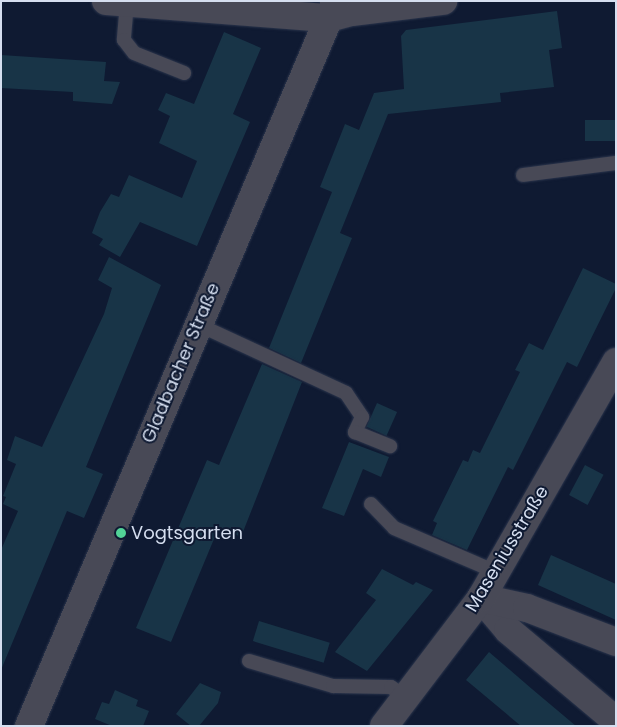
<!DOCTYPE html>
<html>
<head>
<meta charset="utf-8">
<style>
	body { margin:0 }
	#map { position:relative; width:617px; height:727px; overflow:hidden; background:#0f1a32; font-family:Poppins,sans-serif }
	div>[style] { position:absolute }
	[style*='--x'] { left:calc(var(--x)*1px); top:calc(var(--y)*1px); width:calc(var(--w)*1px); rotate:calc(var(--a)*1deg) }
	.building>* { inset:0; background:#183447; transform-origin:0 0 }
	.roads { filter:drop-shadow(0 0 1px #2b354c) drop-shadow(0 0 1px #2b354c) }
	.service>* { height:14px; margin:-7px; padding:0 7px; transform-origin:7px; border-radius:7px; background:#484956 }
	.minor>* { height:28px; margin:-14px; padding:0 14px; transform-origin:14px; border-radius:14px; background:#484956 }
	.tertiary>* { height:28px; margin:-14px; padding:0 14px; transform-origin:14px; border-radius:14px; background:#484956 }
	.dots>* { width:14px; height:14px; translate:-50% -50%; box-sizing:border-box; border:2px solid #0f1a32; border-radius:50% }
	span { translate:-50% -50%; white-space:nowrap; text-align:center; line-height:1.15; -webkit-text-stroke:4px #0f1a32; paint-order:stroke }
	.street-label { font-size:18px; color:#d5deef }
	.poi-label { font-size:18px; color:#d5deef }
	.left { translate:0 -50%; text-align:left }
	.frame { position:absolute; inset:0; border:2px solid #d5deef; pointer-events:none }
</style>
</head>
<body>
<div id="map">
	<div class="building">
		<i style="clip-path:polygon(557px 11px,562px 48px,549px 50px,554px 87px,500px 93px,501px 102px,388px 114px,340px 233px,352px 238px,301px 363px,269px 348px,332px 192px,320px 187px,345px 124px,359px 130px,374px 93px,404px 89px,401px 36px,406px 30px)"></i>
		<i style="clip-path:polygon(224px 32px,261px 48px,233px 114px,250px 122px,197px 246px,140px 222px,120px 257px,99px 245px,103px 239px,92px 233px,100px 212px,111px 194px,119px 197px,129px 175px,182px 198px,197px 161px,159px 143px,170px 116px,158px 110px,166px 93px,194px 104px)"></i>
		<i style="clip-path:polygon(1px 55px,106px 62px,104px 81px,120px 82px,112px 104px,73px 101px,73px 92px,1px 88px)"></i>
		<i style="left:616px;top:120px;width:21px;height:31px;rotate:90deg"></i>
		<i style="clip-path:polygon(109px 257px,161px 285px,86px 467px,103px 474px,84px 518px,67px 511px,1px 670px,1px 550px,18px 511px,3px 504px,6px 497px,3px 496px,16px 464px,7px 460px,15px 436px,42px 447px,104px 314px,112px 288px,98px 280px)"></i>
		<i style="clip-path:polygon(583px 268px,616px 284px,616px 288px,577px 367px,567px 362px,513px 470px,508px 467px,467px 550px,432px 535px,437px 523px,433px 521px,463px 460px,468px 462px,473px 450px,480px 453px,520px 372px,515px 370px,529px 343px,543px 350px)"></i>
		<i style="clip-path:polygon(262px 364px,302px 382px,241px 537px,219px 527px,171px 642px,136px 628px,207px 460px,219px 465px)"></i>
		<i style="left:377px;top:403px;width:22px;height:26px;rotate:24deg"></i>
		<i style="clip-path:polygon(349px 442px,389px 457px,381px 477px,363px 469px,344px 516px,322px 508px)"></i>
		<i style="left:585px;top:465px;width:21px;height:34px;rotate:28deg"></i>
		<i style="clip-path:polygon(551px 555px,616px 584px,616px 620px,538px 585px)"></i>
		<i style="clip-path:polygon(382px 569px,413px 585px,416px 582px,433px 590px,367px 671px,335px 652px,376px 600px,366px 593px)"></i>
		<i style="left:259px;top:621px;width:74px;height:21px;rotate:17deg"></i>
		<i style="clip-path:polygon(489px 652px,532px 689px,576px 726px,521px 726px,466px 680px)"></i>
		<i style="clip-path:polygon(200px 683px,221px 692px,218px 703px,199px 726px,191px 726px,176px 714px)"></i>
		<i style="clip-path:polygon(115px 690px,138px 700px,136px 706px,149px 711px,143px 726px,112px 726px,95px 719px,102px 702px,109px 704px)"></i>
	</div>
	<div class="roads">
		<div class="service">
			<i style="--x:127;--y:3;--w:37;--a:95"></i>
			<i style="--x:124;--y:40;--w:16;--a:52"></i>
			<i style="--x:134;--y:53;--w:54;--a:21.8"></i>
			<i style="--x:523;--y:175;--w:94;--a:-7.4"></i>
			<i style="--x:197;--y:324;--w:164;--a:24.8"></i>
			<i style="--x:346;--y:393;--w:29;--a:56"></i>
			<i style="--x:362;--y:417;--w:17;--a:115"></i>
			<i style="--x:355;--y:432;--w:38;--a:22"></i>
			<i style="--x:371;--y:504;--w:33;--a:46"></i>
			<i style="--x:394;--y:528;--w:111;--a:23.3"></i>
			<i style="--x:249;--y:661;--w:88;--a:16.6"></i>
			<i style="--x:333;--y:686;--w:58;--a:1"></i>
			<i style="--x:391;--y:687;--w:19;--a:36"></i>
		</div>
		<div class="minor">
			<i style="--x:106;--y:1;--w:224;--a:4.4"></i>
			<i style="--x:329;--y:18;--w:24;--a:-15"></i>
			<i style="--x:352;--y:12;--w:92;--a:-6.9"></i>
			<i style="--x:481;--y:598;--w:42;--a:49.8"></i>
			<i style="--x:508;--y:630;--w:141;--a:40.1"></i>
			<i style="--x:481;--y:598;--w:47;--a:12.3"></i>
			<i style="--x:527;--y:608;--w:95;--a:20.9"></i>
			<i style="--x:384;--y:726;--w:161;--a:-52.8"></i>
			<i style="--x:481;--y:598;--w:272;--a:-60.2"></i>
		</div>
		<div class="tertiary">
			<i style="--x:29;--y:726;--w:787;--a:-67.05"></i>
		</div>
	</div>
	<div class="dots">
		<i style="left:121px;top:533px;background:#52d397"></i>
	</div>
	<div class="street-label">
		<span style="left:181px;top:363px;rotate:-67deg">Gladbacher Straße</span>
		<span style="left:507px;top:549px;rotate:-59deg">Maseniusstraße</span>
	</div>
	<div class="poi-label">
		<span class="left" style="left:131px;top:533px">Vogtsgarten</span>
	</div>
	<div class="frame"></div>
</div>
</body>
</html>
